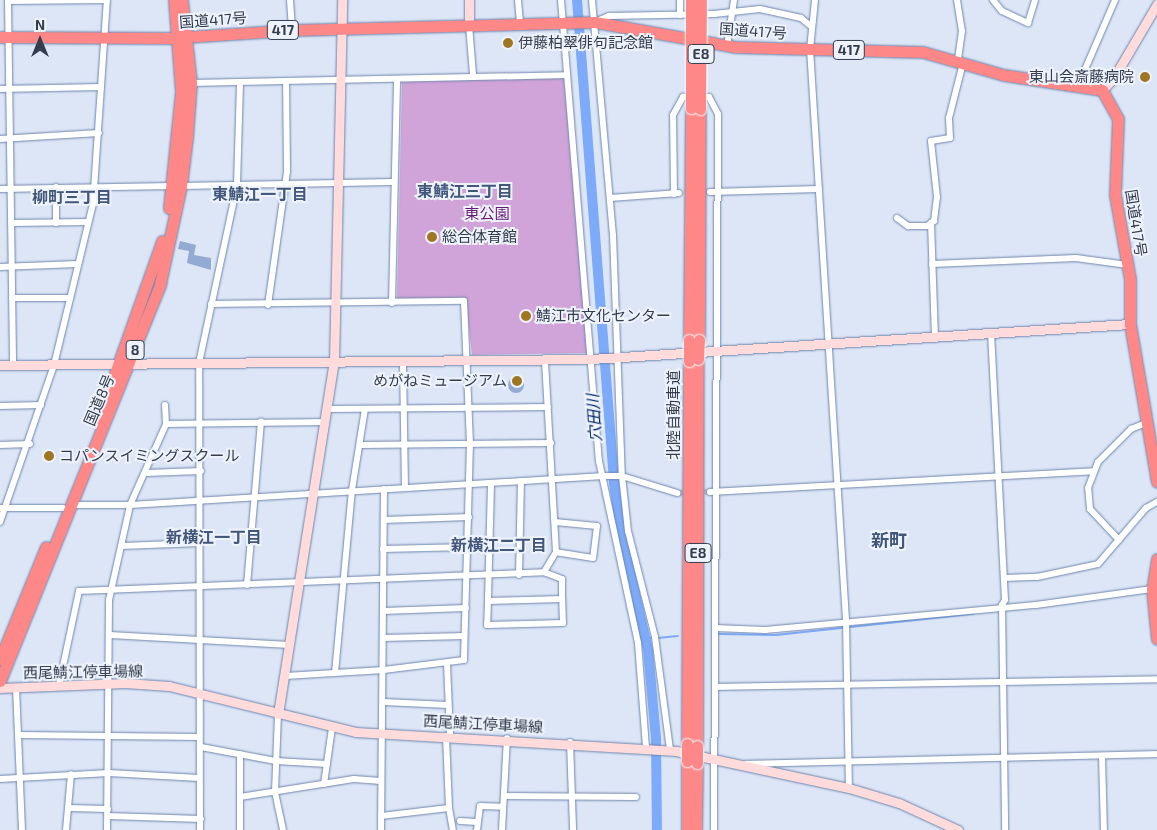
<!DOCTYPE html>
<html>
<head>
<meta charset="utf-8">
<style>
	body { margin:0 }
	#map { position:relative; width:1157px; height:830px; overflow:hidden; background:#dce6f7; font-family:"Exo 2","Noto Sans JP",sans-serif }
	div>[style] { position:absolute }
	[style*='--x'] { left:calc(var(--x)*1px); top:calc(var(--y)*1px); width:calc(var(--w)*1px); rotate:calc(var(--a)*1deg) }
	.green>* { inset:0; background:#d0a3d9 }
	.stream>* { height:2px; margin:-1px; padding:0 1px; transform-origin:1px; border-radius:1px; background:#7dabfa }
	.river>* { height:10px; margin:-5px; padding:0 5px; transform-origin:5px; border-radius:5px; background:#7dabfa }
	.building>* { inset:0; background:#93abd3 }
	.round { border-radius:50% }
	.street-tunnel>* { height:6px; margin-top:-3px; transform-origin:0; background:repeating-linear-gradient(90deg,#bac4d5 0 6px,transparent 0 9px) }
	.roads { filter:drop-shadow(0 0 1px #6f85ac) drop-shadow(0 0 1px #6f85ac) }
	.street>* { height:6px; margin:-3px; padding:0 3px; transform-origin:3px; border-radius:3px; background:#fff }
	.secondary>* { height:9px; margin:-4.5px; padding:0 4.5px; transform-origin:4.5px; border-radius:4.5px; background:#ffdbdb }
	.highway>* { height:11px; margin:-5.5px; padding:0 5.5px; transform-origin:5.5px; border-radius:5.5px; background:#fe8788 }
	.bridges { filter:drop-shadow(0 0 1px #fff) drop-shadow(0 0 1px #fff) }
	.highway-bridge>* { height:11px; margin:-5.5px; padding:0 5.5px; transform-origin:5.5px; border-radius:5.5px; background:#fe8788 }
	.dots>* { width:14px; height:14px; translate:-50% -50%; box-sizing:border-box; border:2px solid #eef3fb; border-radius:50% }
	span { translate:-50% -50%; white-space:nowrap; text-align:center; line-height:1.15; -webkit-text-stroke:4px #eef3fb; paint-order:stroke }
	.shield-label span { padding:1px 4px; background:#eef3fb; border:1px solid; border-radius:4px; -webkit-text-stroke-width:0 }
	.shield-label { font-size:14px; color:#333d4e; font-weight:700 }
	.street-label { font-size:15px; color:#333d4e }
	.poi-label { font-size:15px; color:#333d4e }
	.left { translate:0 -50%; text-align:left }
	.right { translate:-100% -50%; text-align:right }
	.park-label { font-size:15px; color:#661975 }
	.neighbourhood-label { font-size:16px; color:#42577b; font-weight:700 }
	.water-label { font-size:16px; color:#002568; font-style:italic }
	.quarter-label { font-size:18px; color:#42577b; font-weight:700 }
	.north { position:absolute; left:15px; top:15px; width:50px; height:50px; -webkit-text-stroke:4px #eef3fb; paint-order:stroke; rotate:0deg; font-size:14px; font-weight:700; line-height:20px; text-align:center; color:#333d4e }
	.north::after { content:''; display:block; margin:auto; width:18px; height:22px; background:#333d4e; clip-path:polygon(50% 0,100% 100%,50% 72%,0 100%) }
</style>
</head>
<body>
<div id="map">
	<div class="green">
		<i style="clip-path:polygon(564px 78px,587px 353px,472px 355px,466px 301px,397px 301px,402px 82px)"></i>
	</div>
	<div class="stream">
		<i style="--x:718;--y:634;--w:58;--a:1"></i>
		<i style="--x:776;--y:635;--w:199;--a:-6.1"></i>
		<i style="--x:658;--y:638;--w:20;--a:-6"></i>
		<i style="--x:646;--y:639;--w:7;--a:-8"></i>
	</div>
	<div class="river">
		<i style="--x:577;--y:0;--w:484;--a:85.6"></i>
		<i style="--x:614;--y:483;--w:50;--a:82"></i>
		<i style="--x:621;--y:533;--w:120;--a:77"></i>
		<i style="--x:648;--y:650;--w:88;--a:84.8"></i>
		<i style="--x:656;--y:738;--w:92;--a:89.4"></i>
	</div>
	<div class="building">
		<i style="clip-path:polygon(180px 241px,196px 245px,194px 255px,211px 258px,211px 270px,187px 263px,189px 251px,178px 249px)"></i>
		<i class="round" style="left:508px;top:377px;width:16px;height:16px"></i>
	</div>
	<div class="street-tunnel">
		<i style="--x:677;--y:493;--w:33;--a:-2"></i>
	</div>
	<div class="roads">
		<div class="street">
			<i style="--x:8;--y:0;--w:365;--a:89.2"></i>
			<i style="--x:290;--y:0;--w:30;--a:86"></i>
			<i style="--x:518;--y:0;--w:23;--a:85"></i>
			<i style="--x:561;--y:0;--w:463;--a:85.3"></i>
			<i style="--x:599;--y:461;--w:186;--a:77.9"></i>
			<i style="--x:638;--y:643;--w:105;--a:85.6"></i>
			<i style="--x:592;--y:0;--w:236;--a:84.9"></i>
			<i style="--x:613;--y:235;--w:241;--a:87.9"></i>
			<i style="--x:622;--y:476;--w:55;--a:83.8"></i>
			<i style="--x:628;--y:531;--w:109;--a:75.7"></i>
			<i style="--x:655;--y:637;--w:114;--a:82.4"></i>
			<i style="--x:815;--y:0;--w:49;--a:95.8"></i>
			<i style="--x:810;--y:49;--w:572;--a:86.39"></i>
			<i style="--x:846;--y:620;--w:168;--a:89"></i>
			<i style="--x:957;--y:0;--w:31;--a:81"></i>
			<i style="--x:962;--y:31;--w:30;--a:98"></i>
			<i style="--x:993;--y:0;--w:14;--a:51"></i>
			<i style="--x:1002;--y:11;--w:29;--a:25"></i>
			<i style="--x:1028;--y:23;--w:24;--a:-73"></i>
			<i style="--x:8;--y:1;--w:99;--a:-0.6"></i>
			<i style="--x:680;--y:15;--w:15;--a:-90"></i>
			<i style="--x:597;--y:21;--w:13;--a:-23"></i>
			<i style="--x:609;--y:16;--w:105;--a:-1.1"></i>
			<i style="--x:714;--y:14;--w:46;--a:-6.2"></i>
			<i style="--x:760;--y:9;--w:42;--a:12.4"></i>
			<i style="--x:801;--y:18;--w:14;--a:39"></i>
			<i style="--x:469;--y:25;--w:50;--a:85.4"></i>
			<i style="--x:727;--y:46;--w:47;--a:-81.3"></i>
			<i style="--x:191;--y:83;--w:376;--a:-1.2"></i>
			<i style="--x:1077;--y:88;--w:96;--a:-66.6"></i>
			<i style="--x:0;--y:89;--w:101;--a:-1.1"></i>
			<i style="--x:0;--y:139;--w:99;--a:-3.5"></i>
			<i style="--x:181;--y:186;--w:211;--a:-1.1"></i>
			<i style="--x:56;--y:187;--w:36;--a:90"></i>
			<i style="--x:0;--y:189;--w:172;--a:-1"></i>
			<i style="--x:710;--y:192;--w:109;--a:-1.6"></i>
			<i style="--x:674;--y:194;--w:79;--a:-90.7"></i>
			<i style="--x:673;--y:115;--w:21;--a:-61"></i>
			<i style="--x:683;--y:97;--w:26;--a:0"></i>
			<i style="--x:709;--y:97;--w:19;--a:62"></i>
			<i style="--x:718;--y:114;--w:716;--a:90.32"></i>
			<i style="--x:610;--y:198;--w:69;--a:-4.1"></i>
			<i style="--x:897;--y:218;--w:14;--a:36"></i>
			<i style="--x:908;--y:226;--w:19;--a:0"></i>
			<i style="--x:927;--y:226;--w:9;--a:-36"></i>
			<i style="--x:934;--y:221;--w:24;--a:-83"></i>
			<i style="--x:937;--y:197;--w:56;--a:-96.1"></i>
			<i style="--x:931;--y:141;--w:19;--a:-9"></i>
			<i style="--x:950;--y:138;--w:20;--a:-93"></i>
			<i style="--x:949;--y:118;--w:57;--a:-75.7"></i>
			<i style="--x:11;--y:223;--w:77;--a:-0.7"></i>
			<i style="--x:931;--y:223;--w:113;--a:88"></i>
			<i style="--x:932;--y:264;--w:144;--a:-2.4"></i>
			<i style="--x:1076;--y:258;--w:52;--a:7.7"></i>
			<i style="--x:0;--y:267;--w:78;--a:-2.2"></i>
			<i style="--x:12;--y:298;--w:58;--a:0"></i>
			<i style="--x:392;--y:303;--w:224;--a:-88.7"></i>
			<i style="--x:211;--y:304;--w:253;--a:-0.7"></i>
			<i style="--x:464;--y:301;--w:142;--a:87.6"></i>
			<i style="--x:470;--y:443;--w:217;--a:91.6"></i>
			<i style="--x:464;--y:660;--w:81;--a:172.9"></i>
			<i style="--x:384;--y:670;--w:99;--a:176.5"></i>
			<i style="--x:268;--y:305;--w:135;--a:-81.9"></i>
			<i style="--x:287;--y:171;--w:89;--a:-90.6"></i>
			<i style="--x:991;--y:333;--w:267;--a:87"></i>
			<i style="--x:1005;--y:600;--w:6;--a:121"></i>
			<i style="--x:1002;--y:605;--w:225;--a:89.2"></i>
			<i style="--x:403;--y:362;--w:125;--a:89.1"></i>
			<i style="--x:165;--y:405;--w:19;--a:87"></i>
			<i style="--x:0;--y:406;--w:41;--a:-1.4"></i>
			<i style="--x:328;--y:409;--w:220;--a:-0.5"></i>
			<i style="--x:0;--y:445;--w:30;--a:-2"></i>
			<i style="--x:360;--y:445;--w:191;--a:-0.6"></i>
			<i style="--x:146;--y:473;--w:55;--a:-2.1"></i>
			<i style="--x:491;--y:484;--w:117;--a:91.5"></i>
			<i style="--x:488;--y:601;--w:74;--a:-1.5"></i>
			<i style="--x:562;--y:599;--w:20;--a:-90"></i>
			<i style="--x:562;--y:579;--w:19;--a:-159"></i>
			<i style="--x:710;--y:492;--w:384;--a:-3.1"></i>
			<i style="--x:71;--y:505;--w:59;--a:0"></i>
			<i style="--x:130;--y:505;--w:475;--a:-3.5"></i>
			<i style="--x:604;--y:476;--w:18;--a:0"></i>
			<i style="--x:622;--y:476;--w:58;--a:17.2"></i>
			<i style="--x:0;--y:508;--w:63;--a:0"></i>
			<i style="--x:384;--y:520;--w:85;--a:-2"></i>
			<i style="--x:0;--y:522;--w:166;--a:-71"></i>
			<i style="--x:54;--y:365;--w:166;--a:-76.4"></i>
			<i style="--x:93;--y:204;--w:204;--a:-86.1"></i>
			<i style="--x:555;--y:522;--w:42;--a:5.4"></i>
			<i style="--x:597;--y:526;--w:32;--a:97"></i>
			<i style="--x:593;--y:558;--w:37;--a:-171"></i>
			<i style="--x:1119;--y:540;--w:42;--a:-133.1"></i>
			<i style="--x:1090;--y:509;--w:21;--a:-95"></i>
			<i style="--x:1088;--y:488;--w:28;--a:-69"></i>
			<i style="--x:1098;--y:462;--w:47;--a:-45"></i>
			<i style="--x:1131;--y:429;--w:18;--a:-22"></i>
			<i style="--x:122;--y:546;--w:78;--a:-2.2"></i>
			<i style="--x:383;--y:549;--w:85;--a:-1.3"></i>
			<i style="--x:519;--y:575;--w:94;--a:-88.8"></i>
			<i style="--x:1004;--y:578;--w:33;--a:-2"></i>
			<i style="--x:1037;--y:577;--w:62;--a:-12"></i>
			<i style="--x:1098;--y:564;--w:74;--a:-49.4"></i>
			<i style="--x:1146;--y:508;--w:13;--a:-29"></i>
			<i style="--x:247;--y:585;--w:164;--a:-85.1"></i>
			<i style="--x:488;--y:601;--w:24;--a:92"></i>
			<i style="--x:487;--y:625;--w:76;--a:-1.5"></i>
			<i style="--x:563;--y:623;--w:24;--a:-92"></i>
			<i style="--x:383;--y:611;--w:83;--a:-2.1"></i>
			<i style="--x:715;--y:628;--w:50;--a:2.3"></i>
			<i style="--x:765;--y:630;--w:272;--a:-5.3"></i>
			<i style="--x:1036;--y:605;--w:117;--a:-7.9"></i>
			<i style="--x:110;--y:635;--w:180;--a:3.2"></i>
			<i style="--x:383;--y:638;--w:81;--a:-1.4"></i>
			<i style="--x:447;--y:663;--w:73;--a:87.6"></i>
			<i style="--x:335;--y:673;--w:184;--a:-84.7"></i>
			<i style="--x:352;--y:490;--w:82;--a:-80.9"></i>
			<i style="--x:59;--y:685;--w:96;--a:-78"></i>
			<i style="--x:79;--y:591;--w:465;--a:-2.3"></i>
			<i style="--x:544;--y:572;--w:23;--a:-59"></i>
			<i style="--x:556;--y:552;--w:192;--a:-93.3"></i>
			<i style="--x:16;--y:687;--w:143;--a:87.6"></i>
			<i style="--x:715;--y:687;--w:442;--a:-1"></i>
			<i style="--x:384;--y:702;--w:64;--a:2.7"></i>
			<i style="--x:278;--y:714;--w:78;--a:92.2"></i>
			<i style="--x:275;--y:792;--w:39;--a:78"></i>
			<i style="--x:18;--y:735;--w:181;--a:0.6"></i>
			<i style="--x:570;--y:742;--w:88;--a:88"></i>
			<i style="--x:201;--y:747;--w:76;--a:10.6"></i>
			<i style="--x:276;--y:761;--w:51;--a:3.4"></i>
			<i style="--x:240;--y:754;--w:76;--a:90"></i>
			<i style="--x:1102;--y:756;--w:74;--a:88.5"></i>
			<i style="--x:746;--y:764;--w:411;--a:-1.4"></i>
			<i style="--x:0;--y:779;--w:109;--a:-3.2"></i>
			<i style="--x:109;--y:773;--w:90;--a:3.2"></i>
			<i style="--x:324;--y:784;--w:57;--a:-81.9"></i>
			<i style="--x:504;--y:796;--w:132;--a:0.4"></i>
			<i style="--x:240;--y:797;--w:115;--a:-9"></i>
			<i style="--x:354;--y:779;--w:27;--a:4"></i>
			<i style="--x:68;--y:808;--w:40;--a:1.4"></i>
			<i style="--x:449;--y:808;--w:22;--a:80"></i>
			<i style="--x:108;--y:816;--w:93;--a:1.8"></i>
			<i style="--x:381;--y:816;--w:68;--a:-6.7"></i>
			<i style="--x:449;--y:808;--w:72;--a:-92.4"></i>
			<i style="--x:460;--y:821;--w:17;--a:3"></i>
			<i style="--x:66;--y:830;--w:56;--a:-84.9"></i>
			<i style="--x:107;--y:830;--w:230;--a:-89.5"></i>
			<i style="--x:109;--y:600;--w:97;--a:-77.5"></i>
			<i style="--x:130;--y:505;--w:89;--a:-66"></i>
			<i style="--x:166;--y:424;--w:159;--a:-0.7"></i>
			<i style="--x:200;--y:830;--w:467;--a:-90.1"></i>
			<i style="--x:199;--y:363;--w:182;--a:-77.9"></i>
			<i style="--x:237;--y:185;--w:102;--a:-88.3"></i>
			<i style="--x:381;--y:830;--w:341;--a:-89.5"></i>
			<i style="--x:477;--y:830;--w:24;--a:-83"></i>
			<i style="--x:480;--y:806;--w:23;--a:2"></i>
			<i style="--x:502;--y:830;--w:92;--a:-86.9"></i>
		</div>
		<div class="secondary">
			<i style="--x:469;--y:25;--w:25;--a:-90"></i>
			<i style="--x:1102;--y:90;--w:16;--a:-45"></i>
			<i style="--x:1113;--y:79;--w:87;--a:-59.6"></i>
			<i style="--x:0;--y:365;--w:591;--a:-0.58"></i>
			<i style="--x:591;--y:359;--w:540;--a:-3.72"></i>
			<i style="--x:0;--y:688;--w:125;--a:-2.3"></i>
			<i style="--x:125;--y:683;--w:44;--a:3.9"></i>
			<i style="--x:169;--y:686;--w:193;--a:13.8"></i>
			<i style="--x:356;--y:732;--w:321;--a:3.4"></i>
			<i style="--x:676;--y:751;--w:177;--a:12.1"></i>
			<i style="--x:849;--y:788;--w:52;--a:16.7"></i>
			<i style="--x:899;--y:803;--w:65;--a:24.6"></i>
			<i style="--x:278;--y:714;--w:356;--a:-81"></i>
			<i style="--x:334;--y:362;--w:362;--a:-88.7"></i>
		</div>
		<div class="highway">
			<i style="--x:0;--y:37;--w:170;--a:0.3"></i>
			<i style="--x:170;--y:38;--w:122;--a:-3.8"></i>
			<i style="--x:292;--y:30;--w:303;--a:-1.5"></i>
			<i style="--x:595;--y:22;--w:142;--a:10.1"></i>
			<i style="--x:735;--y:47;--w:188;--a:1.5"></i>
			<i style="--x:923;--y:52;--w:84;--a:15.9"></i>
			<i style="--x:1004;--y:75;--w:99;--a:8.7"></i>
			<i style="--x:1102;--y:90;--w:33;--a:61"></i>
			<i style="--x:1118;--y:119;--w:76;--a:92.3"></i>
			<i style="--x:1115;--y:195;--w:85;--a:79.9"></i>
			<i style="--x:1130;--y:279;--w:45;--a:90"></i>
			<i style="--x:1130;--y:324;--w:160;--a:80.3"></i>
			<i style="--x:169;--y:208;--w:118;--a:-84.1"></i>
			<i style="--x:181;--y:91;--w:91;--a:-94.4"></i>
			<i style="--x:689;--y:340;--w:232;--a:-89.5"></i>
			<i style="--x:699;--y:340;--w:231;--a:-89.8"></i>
			<i style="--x:98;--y:421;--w:191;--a:-70.4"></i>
			<i style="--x:1157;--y:559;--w:30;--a:99"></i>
			<i style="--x:1152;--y:589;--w:50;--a:84.3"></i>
			<i style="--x:0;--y:659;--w:121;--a:-67.7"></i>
			<i style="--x:0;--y:681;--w:428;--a:-68"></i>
			<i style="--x:160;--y:284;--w:100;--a:-77.9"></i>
			<i style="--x:181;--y:186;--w:49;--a:-83"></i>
			<i style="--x:187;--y:137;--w:54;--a:-85.8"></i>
			<i style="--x:191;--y:83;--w:83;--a:-96.2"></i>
			<i style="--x:687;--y:744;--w:383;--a:-89.7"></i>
			<i style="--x:697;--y:746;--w:387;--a:-89.9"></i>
			<i style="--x:687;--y:830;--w:69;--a:-90"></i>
			<i style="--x:696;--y:830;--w:67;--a:-89.1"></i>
		</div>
	</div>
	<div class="bridges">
		<div class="highway-bridge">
			<i style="--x:691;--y:108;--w:108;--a:-90"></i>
			<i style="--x:700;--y:109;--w:109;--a:-89.5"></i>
			<i style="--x:689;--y:340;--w:21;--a:90"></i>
			<i style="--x:698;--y:359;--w:19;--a:-87"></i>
			<i style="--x:687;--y:761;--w:17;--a:-90"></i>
			<i style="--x:697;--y:763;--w:17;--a:-90"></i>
		</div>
	</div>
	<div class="dots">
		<i style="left:508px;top:43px;background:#9f7624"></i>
		<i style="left:1145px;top:77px;background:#9f7624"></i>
		<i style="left:432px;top:237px;background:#9f7624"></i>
		<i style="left:526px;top:316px;background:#9f7624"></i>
		<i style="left:517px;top:381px;background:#9f7624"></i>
		<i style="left:49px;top:456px;background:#9f7624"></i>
	</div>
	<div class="shield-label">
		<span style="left:283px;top:30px">417</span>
		<span style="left:849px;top:50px">417</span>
		<span style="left:701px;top:54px">E8</span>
		<span style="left:135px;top:350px">8</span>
		<span style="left:698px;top:553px">E8</span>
	</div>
	<div class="street-label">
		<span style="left:213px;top:20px;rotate:-4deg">国道417号</span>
		<span style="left:753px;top:31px;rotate:4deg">国道417号</span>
		<span style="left:1136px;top:223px;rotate:81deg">国道417号</span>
		<span style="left:99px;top:400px;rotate:-67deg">国道8号</span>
		<span style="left:674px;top:415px;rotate:-90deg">北陸自動車道</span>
		<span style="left:83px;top:672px;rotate:-1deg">西尾鯖江停車場線</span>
		<span style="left:483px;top:724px;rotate:3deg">西尾鯖江停車場線</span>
	</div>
	<div class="poi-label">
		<span class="left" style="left:518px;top:43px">伊藤柏翠俳句記念館</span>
		<span class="right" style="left:1134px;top:77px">東山会斎藤病院</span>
		<span class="left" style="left:442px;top:237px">総合体育館</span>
		<span class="left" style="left:536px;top:316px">鯖江市文化センター</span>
		<span class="right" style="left:507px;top:381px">めがねミュージアム</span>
		<span class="left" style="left:59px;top:456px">コパンスイミングスクール</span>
	</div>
	<div class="park-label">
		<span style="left:487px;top:214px">東公園</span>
	</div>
	<div class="neighbourhood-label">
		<span style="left:465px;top:191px">東鯖江三丁目</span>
		<span style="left:260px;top:194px">東鯖江一丁目</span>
		<span style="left:72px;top:197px">柳町三丁目</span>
		<span style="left:214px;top:537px">新横江一丁目</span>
		<span style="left:499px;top:545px">新横江二丁目</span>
	</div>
	<div class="water-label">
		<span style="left:594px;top:418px;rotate:-94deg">穴田川</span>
	</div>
	<div class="quarter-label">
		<span style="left:889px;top:540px">新町</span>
	</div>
	<div class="north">N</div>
</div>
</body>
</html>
